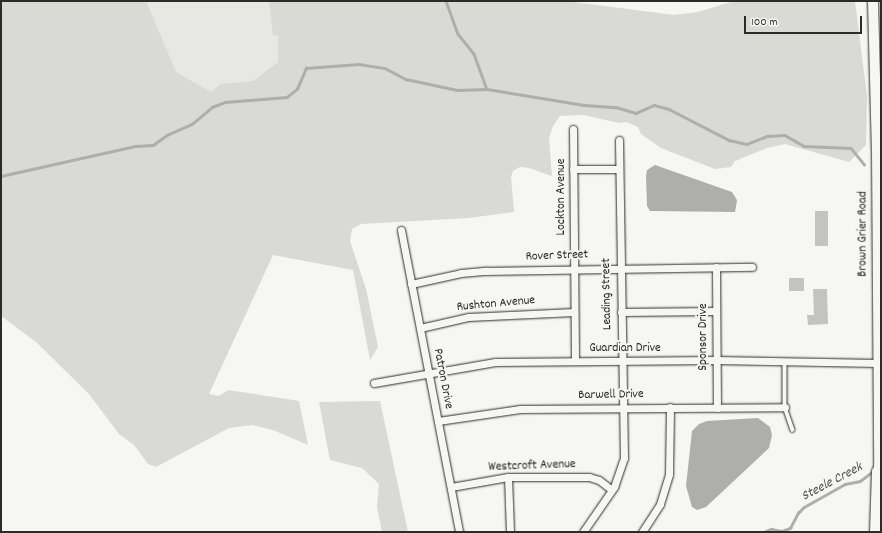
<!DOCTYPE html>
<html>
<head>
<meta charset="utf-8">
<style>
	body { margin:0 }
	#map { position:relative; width:882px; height:533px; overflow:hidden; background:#f6f6f2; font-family:Dekko,sans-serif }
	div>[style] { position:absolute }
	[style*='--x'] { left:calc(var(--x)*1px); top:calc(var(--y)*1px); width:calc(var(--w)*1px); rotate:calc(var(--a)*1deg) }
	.built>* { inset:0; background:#e7e7e3 }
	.green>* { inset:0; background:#d9d9d5 }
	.water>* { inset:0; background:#aeaeab }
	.stream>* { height:2.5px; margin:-1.25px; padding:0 1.25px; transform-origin:1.25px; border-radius:1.25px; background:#aeaeab }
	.building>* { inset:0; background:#c3c3c0; transform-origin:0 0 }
	.roads { filter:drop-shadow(0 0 1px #2b2b2b) drop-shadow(0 0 1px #2b2b2b) }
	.service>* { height:3.5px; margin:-1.75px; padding:0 1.75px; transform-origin:1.75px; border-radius:1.75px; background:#f6f6f2 }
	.minor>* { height:7px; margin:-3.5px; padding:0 3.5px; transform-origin:3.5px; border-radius:3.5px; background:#f6f6f2 }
	.secondary>* { height:10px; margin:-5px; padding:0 5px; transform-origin:5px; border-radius:5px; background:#f6f6f2 }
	span { translate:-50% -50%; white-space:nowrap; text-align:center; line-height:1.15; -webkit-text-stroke:4px #f6f6f2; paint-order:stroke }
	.street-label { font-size:13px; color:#2b2b2b }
	.water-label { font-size:14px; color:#525251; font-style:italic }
	.frame { position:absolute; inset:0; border:2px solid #2b2b2b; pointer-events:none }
	.scale { position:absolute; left:744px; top:16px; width:118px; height:18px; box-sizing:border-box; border:2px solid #2b2b2b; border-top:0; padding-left:5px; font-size:12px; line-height:14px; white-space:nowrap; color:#2b2b2b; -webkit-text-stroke:3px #f6f6f2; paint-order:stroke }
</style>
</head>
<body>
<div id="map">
	<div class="built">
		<i style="clip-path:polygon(1px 1px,294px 1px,291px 90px,217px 99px)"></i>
	</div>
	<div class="green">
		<i style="clip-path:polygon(1px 1px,146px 1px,176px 72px,211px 92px,221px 84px,253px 81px,278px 62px,278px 36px,273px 35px,269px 1px,566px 1px,674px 15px,698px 12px,734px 1px,855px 1px,867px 96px,866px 145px,849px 162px,785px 144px,767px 148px,735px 161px,731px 167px,715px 169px,661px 148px,641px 134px,638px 127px,626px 122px,619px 123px,583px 115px,560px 116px,553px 126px,549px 138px,552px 176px,529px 168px,520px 167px,513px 171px,511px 177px,514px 212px,469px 218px,361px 224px,352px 229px,350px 241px,366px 289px,378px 347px,370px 360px,353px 270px,273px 255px,209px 394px,219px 396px,228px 390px,299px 401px,308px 445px,273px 430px,252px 425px,229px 428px,156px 467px,148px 464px,134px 445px,119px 434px,89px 394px,36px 342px,1px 316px)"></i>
		<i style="clip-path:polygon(380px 401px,408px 532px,382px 532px,377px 507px,379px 484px,362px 468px,330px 460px,319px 402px)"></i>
	</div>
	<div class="water">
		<i style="clip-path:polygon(655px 165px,732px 192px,737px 200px,735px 212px,650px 211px,647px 206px,646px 176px,647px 170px)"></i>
		<i style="clip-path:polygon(758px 418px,770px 427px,772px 435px,769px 448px,706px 507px,697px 510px,692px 507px,686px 486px,692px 431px,699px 424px,707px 421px)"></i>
	</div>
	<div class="stream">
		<i style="--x:446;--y:1;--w:35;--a:70"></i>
		<i style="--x:458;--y:34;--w:26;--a:51"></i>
		<i style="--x:474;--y:54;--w:37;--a:70"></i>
		<i style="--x:1;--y:176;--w:137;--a:-12.6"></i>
		<i style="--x:135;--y:146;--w:18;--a:-3"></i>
		<i style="--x:153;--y:145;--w:17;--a:-36"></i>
		<i style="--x:167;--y:135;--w:27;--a:-24"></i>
		<i style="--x:192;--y:124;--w:26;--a:-40"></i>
		<i style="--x:212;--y:107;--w:14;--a:-21"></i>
		<i style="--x:225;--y:102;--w:62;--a:-4.6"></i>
		<i style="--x:287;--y:97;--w:13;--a:-39"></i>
		<i style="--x:297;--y:89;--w:23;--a:-67"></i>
		<i style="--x:306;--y:68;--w:53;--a:-4.3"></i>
		<i style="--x:359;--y:64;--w:26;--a:9"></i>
		<i style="--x:385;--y:68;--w:24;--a:28"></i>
		<i style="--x:406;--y:79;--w:52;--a:12.2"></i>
		<i style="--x:457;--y:90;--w:30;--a:-2"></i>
		<i style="--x:487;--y:89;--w:98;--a:9.4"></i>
		<i style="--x:584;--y:105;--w:32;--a:4"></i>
		<i style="--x:616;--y:107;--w:21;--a:17"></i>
		<i style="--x:636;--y:113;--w:20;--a:-24"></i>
		<i style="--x:654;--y:105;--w:16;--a:15"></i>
		<i style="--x:669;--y:109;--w:68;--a:27.3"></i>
		<i style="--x:729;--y:140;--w:18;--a:13"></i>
		<i style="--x:747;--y:144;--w:22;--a:-22"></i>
		<i style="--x:767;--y:136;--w:18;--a:-3"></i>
		<i style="--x:785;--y:135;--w:22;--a:30"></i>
		<i style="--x:804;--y:146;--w:47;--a:2.4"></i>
		<i style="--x:851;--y:148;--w:21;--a:51"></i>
		<i style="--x:764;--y:532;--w:8;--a:-23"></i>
		<i style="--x:771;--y:529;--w:11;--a:10"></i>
		<i style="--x:782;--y:531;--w:9;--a:-21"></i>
		<i style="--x:790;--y:528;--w:17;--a:-62"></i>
		<i style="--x:798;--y:513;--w:8;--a:-45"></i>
		<i style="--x:804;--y:507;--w:47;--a:-29.3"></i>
		<i style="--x:845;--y:484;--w:15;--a:-11"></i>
		<i style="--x:860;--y:481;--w:15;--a:-37"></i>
	</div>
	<div class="building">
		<i style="left:815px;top:211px;width:13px;height:35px"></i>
		<i style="left:804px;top:278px;width:13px;height:15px;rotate:90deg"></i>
		<i style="clip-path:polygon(813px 289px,827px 289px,828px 324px,808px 325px,807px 315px,814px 315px)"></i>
	</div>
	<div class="roads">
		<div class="service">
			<i style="--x:785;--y:361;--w:46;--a:90"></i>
			<i style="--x:785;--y:407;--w:24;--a:71"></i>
		</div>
		<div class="minor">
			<i style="--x:573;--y:129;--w:232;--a:89.5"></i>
			<i style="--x:573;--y:169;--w:46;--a:0"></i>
			<i style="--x:401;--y:230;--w:308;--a:79.1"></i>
			<i style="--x:716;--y:267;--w:141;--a:89.6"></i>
			<i style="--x:411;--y:284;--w:51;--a:-12.4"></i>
			<i style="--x:461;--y:273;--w:25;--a:-5"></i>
			<i style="--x:486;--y:271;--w:266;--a:-0.9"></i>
			<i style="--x:621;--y:312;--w:95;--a:-0.6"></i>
			<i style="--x:420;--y:328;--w:49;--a:-12.9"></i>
			<i style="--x:468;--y:317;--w:106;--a:-2.7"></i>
			<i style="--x:374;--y:383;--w:123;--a:-9.8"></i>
			<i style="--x:495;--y:362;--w:221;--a:-0.5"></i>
			<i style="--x:716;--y:360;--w:162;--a:1.1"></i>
			<i style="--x:438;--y:421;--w:83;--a:-8.3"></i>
			<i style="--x:520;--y:409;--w:265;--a:-0.4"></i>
			<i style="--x:508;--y:477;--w:55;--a:87.9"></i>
			<i style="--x:451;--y:487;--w:58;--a:-10"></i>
			<i style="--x:508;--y:477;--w:81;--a:0"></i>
			<i style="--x:589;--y:477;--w:10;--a:17"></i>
			<i style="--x:599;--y:480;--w:16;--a:38"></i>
			<i style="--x:583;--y:532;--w:55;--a:-55.4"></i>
			<i style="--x:614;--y:487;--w:31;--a:-71"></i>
			<i style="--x:624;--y:458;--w:318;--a:-90.9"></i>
			<i style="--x:642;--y:532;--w:33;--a:-57"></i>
			<i style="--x:660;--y:504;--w:31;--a:-73"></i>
			<i style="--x:669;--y:474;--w:67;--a:-89.1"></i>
		</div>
		<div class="secondary">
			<i style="--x:873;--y:1;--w:150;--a:88.5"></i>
			<i style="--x:877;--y:151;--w:316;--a:89.6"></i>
			<i style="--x:879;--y:467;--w:12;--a:81"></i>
			<i style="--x:875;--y:532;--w:61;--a:-88.1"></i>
		</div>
	</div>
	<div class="street-label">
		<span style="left:562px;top:197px;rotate:-90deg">Lockton Avenue</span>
		<span style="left:864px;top:234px;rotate:-90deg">Brown Grier Road</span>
		<span style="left:557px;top:257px;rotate:-2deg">Rover Street</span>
		<span style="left:608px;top:294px;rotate:-91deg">Leading Street</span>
		<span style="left:496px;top:305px;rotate:-5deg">Rushton Avenue</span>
		<span style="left:704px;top:337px;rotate:-90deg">Sponsor Drive</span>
		<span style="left:625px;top:349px">Guardian Drive</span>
		<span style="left:442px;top:379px;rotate:79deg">Patron Drive</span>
		<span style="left:611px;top:396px;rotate:-1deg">Barwell Drive</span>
		<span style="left:532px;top:467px;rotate:-2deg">Westcroft Avenue</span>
	</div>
	<div class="water-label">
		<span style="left:832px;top:482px;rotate:-28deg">Steele Creek</span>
	</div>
	<div class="frame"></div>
	<div class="scale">100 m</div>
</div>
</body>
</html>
